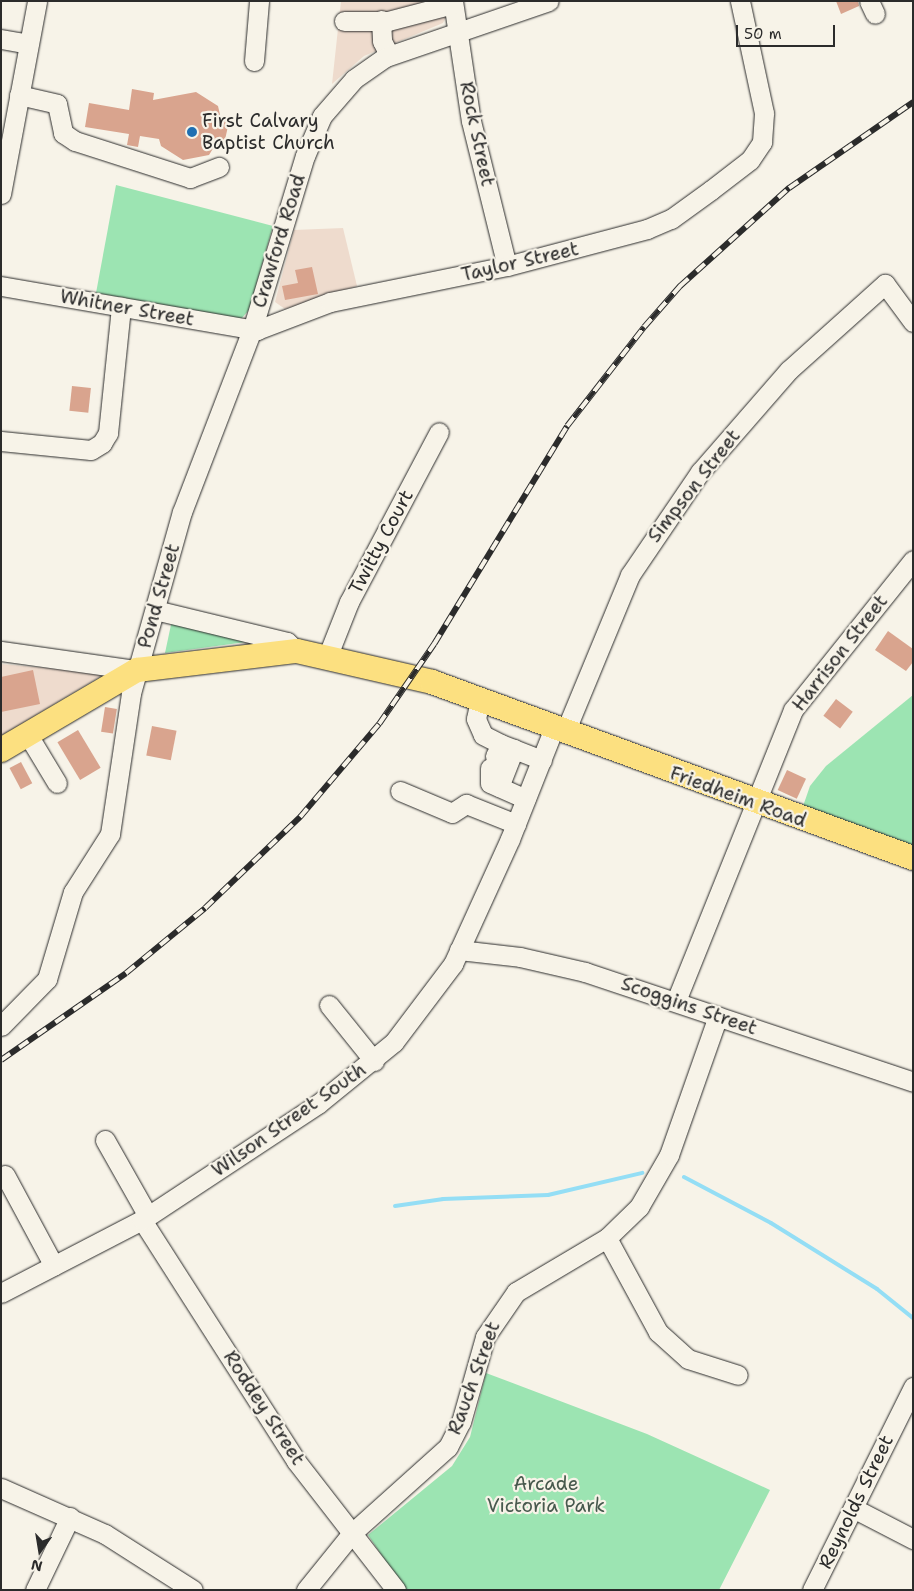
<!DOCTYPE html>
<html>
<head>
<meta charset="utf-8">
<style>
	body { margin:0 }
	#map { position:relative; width:914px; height:1591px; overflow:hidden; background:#f7f3e8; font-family:"Shantell Sans",sans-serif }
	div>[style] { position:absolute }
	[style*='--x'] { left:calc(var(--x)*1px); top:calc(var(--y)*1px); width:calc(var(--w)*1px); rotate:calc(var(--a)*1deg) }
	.built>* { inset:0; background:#eedbcd }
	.green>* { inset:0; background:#9ce4b2 }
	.stream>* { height:4px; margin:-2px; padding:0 2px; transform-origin:2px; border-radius:2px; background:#94def5 }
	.building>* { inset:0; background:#d9a48e; transform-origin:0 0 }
	.roads { filter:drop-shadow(0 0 1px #2b2b2b) drop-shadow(0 0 1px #2b2b2b) }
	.minor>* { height:19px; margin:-9.5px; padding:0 9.5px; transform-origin:9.5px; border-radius:9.5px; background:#f7f3e8 }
	.major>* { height:24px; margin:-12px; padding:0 12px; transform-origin:12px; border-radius:12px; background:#fce080 }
	.rail>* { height:5.5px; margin-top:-2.75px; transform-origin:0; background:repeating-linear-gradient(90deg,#f7f3e8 0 11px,#2b2b2b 0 22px); box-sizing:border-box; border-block:1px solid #2b2b2b }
	.dots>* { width:14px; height:14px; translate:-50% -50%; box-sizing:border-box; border:2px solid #f7f3e8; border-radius:50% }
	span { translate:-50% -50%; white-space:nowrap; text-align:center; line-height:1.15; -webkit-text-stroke:4.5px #f7f3e8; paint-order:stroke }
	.poi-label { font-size:19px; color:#2b2b2b }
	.left { translate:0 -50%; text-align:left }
	.street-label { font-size:19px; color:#2b2b2b }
	.park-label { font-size:19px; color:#47594d }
	.frame { position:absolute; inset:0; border:2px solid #2b2b2b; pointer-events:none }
	.north { position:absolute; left:15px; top:1526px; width:50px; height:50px; -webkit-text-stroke:4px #f7f3e8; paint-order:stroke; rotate:193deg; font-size:14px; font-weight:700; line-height:20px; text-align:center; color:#2b2b2b }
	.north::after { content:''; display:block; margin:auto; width:18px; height:22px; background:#2b2b2b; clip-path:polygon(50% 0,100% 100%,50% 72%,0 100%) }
	.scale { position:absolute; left:736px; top:25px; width:99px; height:22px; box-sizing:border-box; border:2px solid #2b2b2b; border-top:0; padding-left:6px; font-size:15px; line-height:18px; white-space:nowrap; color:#2b2b2b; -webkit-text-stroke:4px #f7f3e8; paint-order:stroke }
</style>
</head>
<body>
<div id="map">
	<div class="built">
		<i style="clip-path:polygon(341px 1px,447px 1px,447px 15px,443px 23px,364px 56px,332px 84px)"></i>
		<i style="clip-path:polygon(343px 228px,357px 286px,285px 309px,275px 302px,294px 230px)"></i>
		<i style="clip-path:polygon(1px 664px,94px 672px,101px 676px,1px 736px)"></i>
	</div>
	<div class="green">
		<i style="clip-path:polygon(116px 185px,273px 226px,249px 310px,241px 319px,96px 293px)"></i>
		<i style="clip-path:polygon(172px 620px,246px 642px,165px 653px)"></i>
		<i style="clip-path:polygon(913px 695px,913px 850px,801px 812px,810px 786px,826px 766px)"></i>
		<i style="clip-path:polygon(486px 1373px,647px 1434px,770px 1490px,719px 1590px,405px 1590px,368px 1535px,452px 1466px,470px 1437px)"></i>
	</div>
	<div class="stream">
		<i style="--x:684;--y:1177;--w:98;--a:27.9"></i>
		<i style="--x:771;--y:1223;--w:125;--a:31.9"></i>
		<i style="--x:877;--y:1289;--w:46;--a:38.9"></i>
		<i style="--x:395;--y:1206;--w:49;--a:-8.3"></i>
		<i style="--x:443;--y:1199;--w:105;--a:-2.2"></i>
		<i style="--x:548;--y:1195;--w:97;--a:-13.2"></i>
	</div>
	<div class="building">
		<i style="clip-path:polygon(836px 1px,858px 1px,859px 6px,841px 14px)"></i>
		<i style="clip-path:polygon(132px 89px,154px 93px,153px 100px,196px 92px,218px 106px,221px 119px,229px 122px,224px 144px,217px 142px,209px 155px,183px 160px,161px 146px,159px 139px,140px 136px,138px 147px,127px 145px,129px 134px,85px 127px,89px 103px,129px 110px)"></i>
		<i style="clip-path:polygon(312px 267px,318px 294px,285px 300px,282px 286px,298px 283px,295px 270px)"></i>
		<i style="left:72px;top:386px;width:19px;height:25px;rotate:6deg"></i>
		<i style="clip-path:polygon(888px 631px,913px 649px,913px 662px,906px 671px,875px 650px)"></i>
		<i style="clip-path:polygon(33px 670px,40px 704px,1px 712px,1px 677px)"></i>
		<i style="left:836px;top:699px;width:21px;height:21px;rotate:37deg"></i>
		<i style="left:105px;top:707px;width:12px;height:25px;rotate:9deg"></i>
		<i style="left:152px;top:726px;width:25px;height:30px;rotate:11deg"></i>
		<i style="left:78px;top:730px;width:44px;height:24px;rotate:59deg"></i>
		<i style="left:21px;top:762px;width:24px;height:13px;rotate:62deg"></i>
		<i style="left:787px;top:770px;width:21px;height:22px;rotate:25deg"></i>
	</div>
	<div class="roads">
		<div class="minor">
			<i style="--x:453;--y:1;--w:121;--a:81.5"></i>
			<i style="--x:471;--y:121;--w:149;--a:76.1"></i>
			<i style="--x:869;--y:1;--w:14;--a:65"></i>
			<i style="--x:381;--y:20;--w:21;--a:87"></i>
			<i style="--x:382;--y:41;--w:16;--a:63"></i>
			<i style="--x:344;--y:21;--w:44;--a:0"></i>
			<i style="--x:388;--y:21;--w:67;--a:-14.7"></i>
			<i style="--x:1;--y:39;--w:28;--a:10"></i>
			<i style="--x:254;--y:61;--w:60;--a:-85.2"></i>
			<i style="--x:19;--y:95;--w:39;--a:13"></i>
			<i style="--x:57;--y:104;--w:30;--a:78"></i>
			<i style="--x:63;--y:133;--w:14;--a:34"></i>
			<i style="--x:75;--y:141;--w:121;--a:17.8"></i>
			<i style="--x:190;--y:178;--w:31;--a:-21"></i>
			<i style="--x:1;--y:194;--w:196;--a:-79.4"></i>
			<i style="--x:1;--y:286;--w:260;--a:9.8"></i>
			<i style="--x:257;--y:330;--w:78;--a:-21"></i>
			<i style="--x:330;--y:302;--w:181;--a:-11.5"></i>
			<i style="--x:507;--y:266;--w:145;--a:-14.8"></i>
			<i style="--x:647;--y:229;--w:26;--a:-23"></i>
			<i style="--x:671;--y:219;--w:49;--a:-35.9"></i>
			<i style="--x:711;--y:190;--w:49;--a:-37.6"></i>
			<i style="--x:750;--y:160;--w:22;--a:-56"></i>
			<i style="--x:762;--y:142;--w:29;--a:-86"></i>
			<i style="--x:764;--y:113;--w:115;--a:-102.1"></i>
			<i style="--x:1;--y:441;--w:90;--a:5.7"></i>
			<i style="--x:91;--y:450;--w:13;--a:-32"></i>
			<i style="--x:102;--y:443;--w:12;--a:-59"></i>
			<i style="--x:108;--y:433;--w:127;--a:-84.1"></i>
			<i style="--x:155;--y:610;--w:136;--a:13.6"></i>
			<i style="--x:287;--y:642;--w:13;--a:42"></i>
			<i style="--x:1;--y:651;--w:137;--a:8"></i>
			<i style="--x:328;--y:655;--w:57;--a:-68.4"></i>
			<i style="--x:349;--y:602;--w:192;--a:-62.1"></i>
			<i style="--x:480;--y:700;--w:19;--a:102"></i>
			<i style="--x:476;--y:719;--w:17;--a:66"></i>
			<i style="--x:483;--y:735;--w:20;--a:27"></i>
			<i style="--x:565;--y:732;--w:170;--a:-67.5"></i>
			<i style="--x:630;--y:575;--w:125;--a:-55.8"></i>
			<i style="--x:700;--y:472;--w:135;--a:-48.9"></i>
			<i style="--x:789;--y:370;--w:129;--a:-41.9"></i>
			<i style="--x:885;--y:284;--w:47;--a:53.6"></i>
			<i style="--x:28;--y:735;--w:56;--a:58.9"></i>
			<i style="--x:495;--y:756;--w:13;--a:-63"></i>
			<i style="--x:501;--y:744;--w:44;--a:21.3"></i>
			<i style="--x:490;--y:768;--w:15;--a:90"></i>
			<i style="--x:490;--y:783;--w:39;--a:24"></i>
			<i style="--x:499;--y:787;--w:41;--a:-68.5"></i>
			<i style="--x:400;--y:791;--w:56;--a:22.9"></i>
			<i style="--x:452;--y:813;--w:17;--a:-33"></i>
			<i style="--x:466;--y:804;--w:54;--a:21.8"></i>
			<i style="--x:459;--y:950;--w:61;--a:6.5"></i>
			<i style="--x:520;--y:957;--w:67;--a:13"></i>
			<i style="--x:585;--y:972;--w:346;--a:18.5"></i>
			<i style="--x:676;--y:1001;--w:314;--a:-68.1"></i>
			<i style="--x:793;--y:710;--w:192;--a:-51.3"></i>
			<i style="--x:329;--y:1005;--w:72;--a:51.2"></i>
			<i style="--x:1;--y:1026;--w:66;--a:-45.6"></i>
			<i style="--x:47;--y:979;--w:91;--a:-73.4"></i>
			<i style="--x:73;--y:892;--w:69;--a:-57.5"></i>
			<i style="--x:110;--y:834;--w:143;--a:-81.5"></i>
			<i style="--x:131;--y:693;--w:188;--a:-74.3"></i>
			<i style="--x:182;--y:512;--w:195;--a:-69"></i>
			<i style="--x:252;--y:330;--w:182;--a:-73.1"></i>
			<i style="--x:305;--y:156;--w:43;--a:-67"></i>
			<i style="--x:322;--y:116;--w:49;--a:-49.1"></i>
			<i style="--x:354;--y:79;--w:39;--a:-35"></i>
			<i style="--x:386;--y:57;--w:172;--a:-19"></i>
			<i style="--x:105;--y:1140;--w:87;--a:60.5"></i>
			<i style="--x:5;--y:1175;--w:103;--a:61.7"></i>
			<i style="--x:142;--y:1220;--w:286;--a:57.4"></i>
			<i style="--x:296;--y:1461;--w:163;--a:52.2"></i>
			<i style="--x:607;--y:1238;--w:107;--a:61.5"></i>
			<i style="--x:658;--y:1332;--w:40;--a:42"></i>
			<i style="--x:688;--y:1359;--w:52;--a:17.7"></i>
			<i style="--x:1;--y:1293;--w:159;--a:-27.4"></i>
			<i style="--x:142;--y:1220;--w:211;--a:-33.4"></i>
			<i style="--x:318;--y:1104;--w:98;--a:-39.2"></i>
			<i style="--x:394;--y:1042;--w:98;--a:-52.9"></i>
			<i style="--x:453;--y:964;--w:137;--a:-65.5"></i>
			<i style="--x:510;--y:839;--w:119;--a:-68.4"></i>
			<i style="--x:1;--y:1488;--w:114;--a:23.9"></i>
			<i style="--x:105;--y:1534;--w:104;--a:32.5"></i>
			<i style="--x:853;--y:1508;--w:68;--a:27.3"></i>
			<i style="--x:35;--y:1590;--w:81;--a:-64.4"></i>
			<i style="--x:306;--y:1590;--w:73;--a:-51.1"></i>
			<i style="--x:352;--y:1533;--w:129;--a:-41.9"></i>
			<i style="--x:448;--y:1447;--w:28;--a:-63"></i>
			<i style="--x:461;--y:1422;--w:88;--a:-74.2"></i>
			<i style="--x:485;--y:1337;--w:55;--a:-55.4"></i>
			<i style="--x:516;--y:1292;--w:106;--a:-30.7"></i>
			<i style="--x:607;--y:1238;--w:45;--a:-44.1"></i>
			<i style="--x:639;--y:1207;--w:60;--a:-60"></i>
			<i style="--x:669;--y:1155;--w:147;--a:-70.6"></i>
			<i style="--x:812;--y:1590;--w:227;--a:-63.5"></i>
		</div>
		<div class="major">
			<i style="--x:1;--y:750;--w:158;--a:-30.5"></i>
			<i style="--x:137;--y:670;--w:161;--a:-6.8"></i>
			<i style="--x:297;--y:651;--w:139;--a:12.9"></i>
			<i style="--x:432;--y:682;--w:512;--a:20.1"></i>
		</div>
	</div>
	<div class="rail">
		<i style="--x:1;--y:1060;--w:152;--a:-34.8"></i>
		<i style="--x:126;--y:973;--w:102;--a:-39.4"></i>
		<i style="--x:205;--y:908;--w:132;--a:-43.8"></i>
		<i style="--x:300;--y:817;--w:122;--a:-49.7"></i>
		<i style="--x:379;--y:724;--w:97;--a:-55.5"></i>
		<i style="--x:434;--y:644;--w:255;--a:-58.6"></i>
		<i style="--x:567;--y:426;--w:125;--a:-52.1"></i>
		<i style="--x:644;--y:327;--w:55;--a:-48.7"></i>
		<i style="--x:680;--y:286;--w:147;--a:-42"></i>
		<i style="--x:789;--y:188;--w:151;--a:-34.7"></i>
	</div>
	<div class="dots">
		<i style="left:192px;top:132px;background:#1f6fb2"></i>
	</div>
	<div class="poi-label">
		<span class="left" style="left:202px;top:132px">First Calvary<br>Baptist Church</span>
	</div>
	<div class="street-label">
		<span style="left:477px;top:134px;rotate:78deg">Rock Street</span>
		<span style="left:279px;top:241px;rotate:-73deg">Crawford Road</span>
		<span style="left:520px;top:262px;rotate:-13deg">Taylor Street</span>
		<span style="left:127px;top:308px;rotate:10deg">Whitner Street</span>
		<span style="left:694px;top:486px;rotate:-52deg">Simpson Street</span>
		<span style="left:381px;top:542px;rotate:-62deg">Twitty Court</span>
		<span style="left:159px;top:596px;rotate:-74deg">Pond Street</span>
		<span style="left:840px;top:653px;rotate:-52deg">Harrison Street</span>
		<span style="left:738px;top:797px;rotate:20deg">Friedheim Road</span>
		<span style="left:689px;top:1006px;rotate:19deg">Scoggins Street</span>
		<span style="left:289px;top:1120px;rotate:-35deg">Wilson Street South</span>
		<span style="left:474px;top:1378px;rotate:-70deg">Rauch Street</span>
		<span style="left:264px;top:1408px;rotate:57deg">Roddey Street</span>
		<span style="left:856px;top:1502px;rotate:-64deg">Reynolds Street</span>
	</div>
	<div class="park-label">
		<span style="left:546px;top:1495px">Arcade<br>Victoria Park</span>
	</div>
	<div class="frame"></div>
	<div class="north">N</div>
	<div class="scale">50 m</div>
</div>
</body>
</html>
